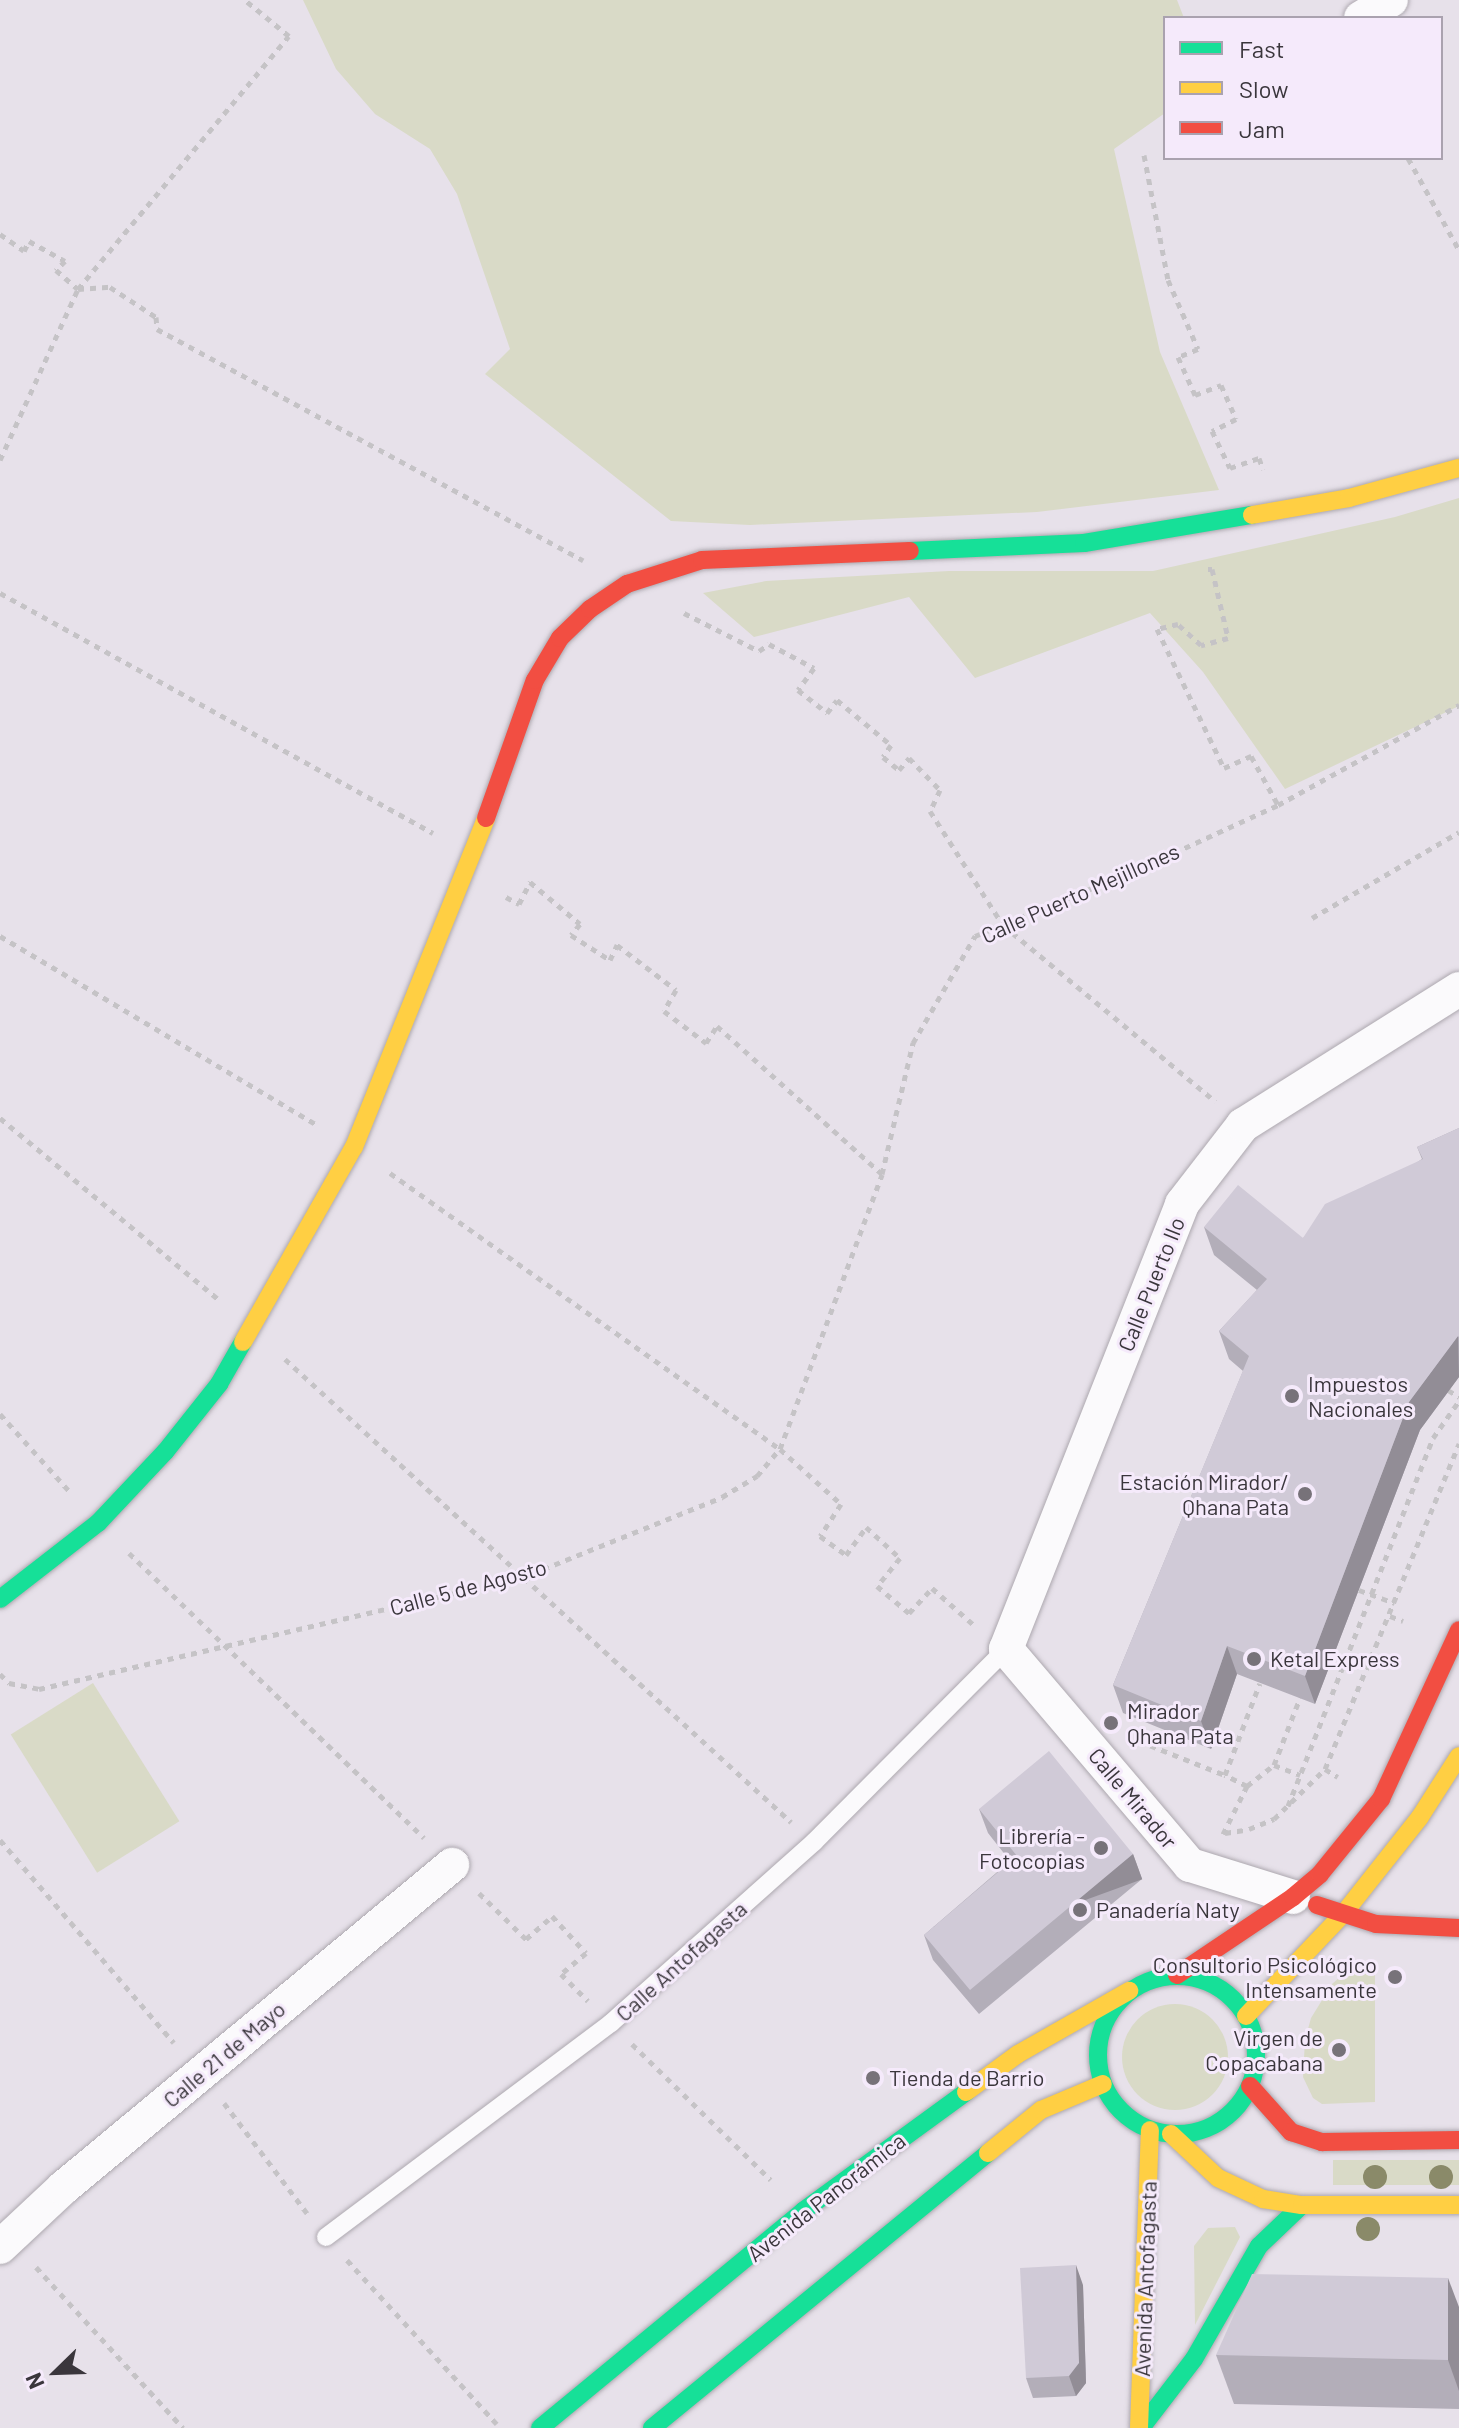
<!DOCTYPE html>
<html>
<head>
<meta charset="utf-8">
<style>
	body { margin:0 }
	#map { position:relative; width:1459px; height:2428px; overflow:hidden; background:#e7e1ea; font-family:Barlow,sans-serif }
	div>[style] { position:absolute }
	[style*='--x'] { left:calc(var(--x)*1px); top:calc(var(--y)*1px); width:calc(var(--w)*1px); rotate:calc(var(--a)*1deg) }
	.green>* { inset:0; background:#d9dac7; transform-origin:0 0 }
	.round { border-radius:50% }
	.path>* { height:5px; margin-top:-2.5px; transform-origin:0; background:repeating-linear-gradient(90deg,#c5c3c6 0 6px,transparent 0 12px) }
	.roads { filter:drop-shadow(0 0 2px #ada8af) drop-shadow(0 0 2px #ada8af) }
	.lane>* { height:18px; margin:-9px; padding:0 9px; transform-origin:9px; border-radius:9px; background:#fbfafc }
	.street>* { height:34px; margin:-17px; padding:0 17px; transform-origin:17px; border-radius:17px; background:#fbfafc }
	.fast>* { height:18px; margin:-9px; padding:0 9px; transform-origin:9px; border-radius:9px; background:#16e098 }
	.fast>.ring { margin:-9px; padding:0; box-sizing:content-box; background:none; border:18px solid #16e098; border-radius:50% }
	.slow>* { height:18px; margin:-9px; padding:0 9px; transform-origin:9px; border-radius:9px; background:#ffcf43 }
	.jam>* { height:18px; margin:-9px; padding:0 9px; transform-origin:9px; border-radius:9px; background:#f24e42 }
	.trees>* { width:24px; height:24px; margin:-12px; border-radius:50%; background:#8a8a69 }
	.wall>* { inset:0; background:#b3aeb9 }
	.shaded-wall>* { inset:0; background:#928d96; transform-origin:0 0 }
	.building>* { inset:0; background:#d0cad7 }
	.dots>* { width:22px; height:22px; translate:-50% -50%; box-sizing:border-box; border:4px solid #f5eafb; border-radius:50% }
	span { translate:-50% -50%; white-space:nowrap; text-align:center; line-height:1.15; -webkit-text-stroke:6px #f5eafb; paint-order:stroke }
	.street-label { font-size:22px; color:#3a363c }
	.poi-label { font-size:22px; color:#3a363c }
	.left { translate:0 -50%; text-align:left }
	.right { translate:-100% -50%; text-align:right }
	.legend { position:absolute; left:1163px; top:16px; width:280px; height:144px; box-sizing:border-box; background:#f5eafb; border:2px solid #aaa2af; margin:0; padding:10px 14px; list-style:none; font-size:24px; color:#3a363c }
	.legend li { display:flex; align-items:center; gap:16px; height:40px }
	.legend b { width:40px; border:2px solid #aaa2af }
	.north { position:absolute; left:16px; top:2332px; width:80px; height:80px; -webkit-text-stroke:6px #f5eafb; paint-order:stroke; rotate:247deg; font-size:22px; font-weight:700; line-height:32px; text-align:center; color:#3a363c }
	.north::after { content:''; display:block; margin:auto; width:28px; height:36px; background:#3a363c; clip-path:polygon(50% 0,100% 100%,50% 72%,0 100%) }
</style>
</head>
<body>
<div id="map">
	<div class="green">
		<i style="clip-path:polygon(303px 0,1177px 0,1184px 18px,1165px 18px,1165px 113px,1114px 149px,1160px 352px,1219px 490px,1037px 512px,750px 525px,671px 521px,485px 374px,510px 349px,457px 194px,430px 149px,375px 114px,336px 69px)"></i>
		<i style="clip-path:polygon(1459px 498px,1459px 706px,1285px 789px,1203px 672px,1150px 613px,975px 678px,909px 597px,754px 637px,703px 593px,766px 581px,949px 571px,1153px 571px,1395px 517px)"></i>
		<i style="left:93px;top:1683px;width:163px;height:97px;rotate:58deg"></i>
		<i style="clip-path:polygon(1375px 1964px,1375px 2102px,1322px 2104px,1313px 2098px,1303px 2077px,1305px 2040px,1311px 2018px,1332px 1984px,1347px 1971px,1361px 1965px)"></i>
		<i class="round" style="left:1122px;top:2004px;width:106px;height:106px"></i>
		<i style="left:1459px;top:2160px;width:25px;height:126px;rotate:90deg"></i>
		<i style="clip-path:polygon(1235px 2227px,1240px 2237px,1195px 2325px,1194px 2246px,1208px 2228px)"></i>
	</div>
	<div class="path">
		<i style="--x:1144;--y:155;--w:127;--a:79.1"></i>
		<i style="--x:1168;--y:280;--w:75;--a:66.5"></i>
		<i style="--x:1198;--y:349;--w:22;--a:158"></i>
		<i style="--x:1178;--y:357;--w:42;--a:65.9"></i>
		<i style="--x:1195;--y:395;--w:28;--a:-21"></i>
		<i style="--x:1221;--y:385;--w:37;--a:66"></i>
		<i style="--x:1236;--y:419;--w:27;--a:153"></i>
		<i style="--x:1212;--y:431;--w:41;--a:64.1"></i>
		<i style="--x:1230;--y:468;--w:31;--a:-19"></i>
		<i style="--x:1259;--y:458;--w:12;--a:70"></i>
		<i style="--x:1408;--y:158;--w:105;--a:61"></i>
		<i style="--x:0;--y:234;--w:29;--a:35"></i>
		<i style="--x:24;--y:251;--w:11;--a:-63"></i>
		<i style="--x:29;--y:241;--w:41;--a:29.1"></i>
		<i style="--x:65;--y:261;--w:13;--a:135"></i>
		<i style="--x:56;--y:270;--w:29;--a:41"></i>
		<i style="--x:78;--y:289;--w:32;--a:-4"></i>
		<i style="--x:110;--y:287;--w:55;--a:33.1"></i>
		<i style="--x:156;--y:317;--w:12;--a:85"></i>
		<i style="--x:157;--y:329;--w:485;--a:28.5"></i>
		<i style="--x:0;--y:460;--w:188;--a:-65.5"></i>
		<i style="--x:78;--y:289;--w:329;--a:-50.2"></i>
		<i style="--x:289;--y:36;--w:57;--a:-140.7"></i>
		<i style="--x:1208;--y:569;--w:4;--a:0"></i>
		<i style="--x:1212;--y:569;--w:71;--a:76.9"></i>
		<i style="--x:1228;--y:638;--w:28;--a:165"></i>
		<i style="--x:1201;--y:645;--w:31;--a:-138"></i>
		<i style="--x:1178;--y:624;--w:22;--a:167"></i>
		<i style="--x:1157;--y:629;--w:154;--a:64.3"></i>
		<i style="--x:1224;--y:768;--w:30;--a:-24"></i>
		<i style="--x:1251;--y:756;--w:56;--a:61.1"></i>
		<i style="--x:0;--y:593;--w:495;--a:29"></i>
		<i style="--x:684;--y:613;--w:84;--a:26.9"></i>
		<i style="--x:759;--y:651;--w:12;--a:-35"></i>
		<i style="--x:769;--y:644;--w:51;--a:28.1"></i>
		<i style="--x:814;--y:668;--w:27;--a:126"></i>
		<i style="--x:798;--y:690;--w:37;--a:38"></i>
		<i style="--x:827;--y:713;--w:16;--a:-52"></i>
		<i style="--x:837;--y:700;--w:70;--a:39.8"></i>
		<i style="--x:891;--y:745;--w:14;--a:124"></i>
		<i style="--x:883;--y:757;--w:21;--a:39"></i>
		<i style="--x:899;--y:770;--w:16;--a:-50"></i>
		<i style="--x:909;--y:758;--w:45;--a:45.9"></i>
		<i style="--x:940;--y:790;--w:23;--a:115"></i>
		<i style="--x:930;--y:811;--w:135;--a:57.4"></i>
		<i style="--x:1003;--y:925;--w:276;--a:39.7"></i>
		<i style="--x:506;--y:897;--w:15;--a:28"></i>
		<i style="--x:519;--y:904;--w:25;--a:-63"></i>
		<i style="--x:530;--y:882;--w:65;--a:40"></i>
		<i style="--x:580;--y:924;--w:14;--a:129"></i>
		<i style="--x:571;--y:935;--w:46;--a:32.7"></i>
		<i style="--x:610;--y:960;--w:17;--a:-65"></i>
		<i style="--x:617;--y:945;--w:74;--a:37.3"></i>
		<i style="--x:676;--y:990;--w:24;--a:120"></i>
		<i style="--x:664;--y:1011;--w:53;--a:37.3"></i>
		<i style="--x:706;--y:1043;--w:20;--a:-57"></i>
		<i style="--x:717;--y:1026;--w:222;--a:41.9"></i>
		<i style="--x:1312;--y:918;--w:170;--a:-30.3"></i>
		<i style="--x:0;--y:936;--w:367;--a:30.8"></i>
		<i style="--x:0;--y:1118;--w:283;--a:39.7"></i>
		<i style="--x:390;--y:1173;--w:478;--a:35.3"></i>
		<i style="--x:780;--y:1449;--w:82;--a:42"></i>
		<i style="--x:841;--y:1504;--w:38;--a:123"></i>
		<i style="--x:820;--y:1536;--w:32;--a:36"></i>
		<i style="--x:846;--y:1555;--w:34;--a:-54"></i>
		<i style="--x:866;--y:1527;--w:46;--a:42.4"></i>
		<i style="--x:900;--y:1558;--w:36;--a:129"></i>
		<i style="--x:877;--y:1586;--w:42;--a:40.2"></i>
		<i style="--x:909;--y:1613;--w:34;--a:-47"></i>
		<i style="--x:932;--y:1588;--w:56;--a:41.4"></i>
		<i style="--x:285;--y:1359;--w:686;--a:42.46"></i>
		<i style="--x:1448;--y:1390;--w:13;--a:32"></i>
		<i style="--x:0;--y:1414;--w:103;--a:48.1"></i>
		<i style="--x:129;--y:1553;--w:410;--a:44"></i>
		<i style="--x:1359;--y:1590;--w:38;--a:20"></i>
		<i style="--x:1390;--y:1616;--w:14;--a:21"></i>
		<i style="--x:0;--y:1674;--w:13;--a:45"></i>
		<i style="--x:9;--y:1683;--w:31;--a:11"></i>
		<i style="--x:39;--y:1689;--w:495;--a:-13"></i>
		<i style="--x:521;--y:1578;--w:217;--a:-21.9"></i>
		<i style="--x:722;--y:1497;--w:41;--a:-31"></i>
		<i style="--x:757;--y:1476;--w:35;--a:-50"></i>
		<i style="--x:780;--y:1449;--w:293;--a:-69.6"></i>
		<i style="--x:882;--y:1174;--w:135;--a:-76.7"></i>
		<i style="--x:913;--y:1043;--w:124;--a:-59.9"></i>
		<i style="--x:975;--y:936;--w:179;--a:-22.3"></i>
		<i style="--x:1141;--y:868;--w:151;--a:-24.7"></i>
		<i style="--x:1278;--y:805;--w:207;--a:-28.9"></i>
		<i style="--x:1139;--y:1741;--w:92;--a:21.6"></i>
		<i style="--x:1274;--y:1765;--w:28;--a:21"></i>
		<i style="--x:1325;--y:1769;--w:15;--a:32"></i>
		<i style="--x:1247;--y:1786;--w:25;--a:-153"></i>
		<i style="--x:1225;--y:1775;--w:98;--a:-69.2"></i>
		<i style="--x:1288;--y:1806;--w:396;--a:-68.5"></i>
		<i style="--x:1433;--y:1438;--w:45;--a:-54.9"></i>
		<i style="--x:1225;--y:1833;--w:24;--a:-9"></i>
		<i style="--x:1249;--y:1829;--w:27;--a:-22"></i>
		<i style="--x:1274;--y:1819;--w:71;--a:-44.4"></i>
		<i style="--x:1325;--y:1769;--w:352;--a:-67.6"></i>
		<i style="--x:1223;--y:1834;--w:54;--a:-63.4"></i>
		<i style="--x:1247;--y:1786;--w:34;--a:-38"></i>
		<i style="--x:1274;--y:1765;--w:72;--a:-68.8"></i>
		<i style="--x:0;--y:1840;--w:267;--a:49.4"></i>
		<i style="--x:479;--y:1893;--w:66;--a:44.4"></i>
		<i style="--x:526;--y:1939;--w:35;--a:-41"></i>
		<i style="--x:552;--y:1916;--w:50;--a:47.4"></i>
		<i style="--x:586;--y:1953;--w:33;--a:140"></i>
		<i style="--x:561;--y:1974;--w:38;--a:45"></i>
		<i style="--x:632;--y:2044;--w:194;--a:44.4"></i>
		<i style="--x:224;--y:2103;--w:138;--a:53"></i>
		<i style="--x:347;--y:2260;--w:222;--a:47.6"></i>
		<i style="--x:36;--y:2267;--w:218;--a:47.6"></i>
	</div>
	<div class="roads">
		<div class="lane">
			<i style="--x:326;--y:2237;--w:356;--a:-36.9"></i>
			<i style="--x:611;--y:2023;--w:272;--a:-41.7"></i>
			<i style="--x:814;--y:1842;--w:272;--a:-45.1"></i>
		</div>
		<div class="street">
			<i style="--x:1361;--y:18;--w:35;--a:-31"></i>
			<i style="--x:1293;--y:1897;--w:108;--a:-162.7"></i>
			<i style="--x:1190;--y:1865;--w:284;--a:-130.4"></i>
			<i style="--x:1006;--y:1649;--w:479;--a:-68.4"></i>
			<i style="--x:1182;--y:1204;--w:100;--a:-52.3"></i>
			<i style="--x:1243;--y:1125;--w:255;--a:-32.2"></i>
			<i style="--x:0;--y:2247;--w:86;--a:-43.1"></i>
			<i style="--x:63;--y:2188;--w:506;--a:-39.7"></i>
		</div>
		<div class="fast">
			<i style="--x:910;--y:551;--w:174;--a:-2.6"></i>
			<i style="--x:1084;--y:543;--w:170;--a:-9.5"></i>
			<i style="--x:0;--y:1599;--w:124;--a:-37.8"></i>
			<i style="--x:98;--y:1523;--w:98;--a:-46.7"></i>
			<i style="--x:165;--y:1452;--w:87;--a:-51.5"></i>
			<i style="--x:219;--y:1384;--w:48;--a:-60.3"></i>
			<i class="ring" style="left:1098px;top:1976px;width:140px;height:140px"></i>
			<i style="--x:540;--y:2428;--w:341;--a:-39.5"></i>
			<i style="--x:803;--y:2211;--w:202;--a:-36.1"></i>
			<i style="--x:652;--y:2428;--w:434;--a:-39.3"></i>
			<i style="--x:1141;--y:2428;--w:87;--a:-52.5"></i>
			<i style="--x:1194;--y:2359;--w:130;--a:-60.1"></i>
			<i style="--x:1259;--y:2246;--w:59;--a:-43.6"></i>
		</div>
		<div class="slow">
			<i style="--x:1252;--y:515;--w:98;--a:-9.9"></i>
			<i style="--x:1349;--y:498;--w:114;--a:-15.3"></i>
			<i style="--x:243;--y:1342;--w:224;--a:-60.4"></i>
			<i style="--x:354;--y:1147;--w:354;--a:-68.1"></i>
			<i style="--x:1246;--y:2016;--w:142;--a:-46.4"></i>
			<i style="--x:1344;--y:1913;--w:122;--a:-51.6"></i>
			<i style="--x:1420;--y:1817;--w:72;--a:-57.4"></i>
			<i style="--x:966;--y:2092;--w:64;--a:-36.2"></i>
			<i style="--x:1018;--y:2054;--w:128;--a:-29.6"></i>
			<i style="--x:1171;--y:2134;--w:64;--a:43.1"></i>
			<i style="--x:1218;--y:2178;--w:50;--a:25"></i>
			<i style="--x:1263;--y:2199;--w:39;--a:9"></i>
			<i style="--x:1302;--y:2205;--w:157;--a:0"></i>
			<i style="--x:988;--y:2153;--w:68;--a:-39.1"></i>
			<i style="--x:1041;--y:2110;--w:67;--a:-22.8"></i>
			<i style="--x:1139;--y:2428;--w:298;--a:-87.9"></i>
		</div>
		<div class="jam">
			<i style="--x:486;--y:818;--w:146;--a:-70.5"></i>
			<i style="--x:535;--y:680;--w:49;--a:-59.2"></i>
			<i style="--x:560;--y:638;--w:42;--a:-44"></i>
			<i style="--x:590;--y:609;--w:45;--a:-34"></i>
			<i style="--x:627;--y:584;--w:79;--a:-17.7"></i>
			<i style="--x:702;--y:560;--w:208;--a:-2.5"></i>
			<i style="--x:1317;--y:1905;--w:62;--a:17.9"></i>
			<i style="--x:1376;--y:1924;--w:83;--a:2.8"></i>
			<i style="--x:1177;--y:1975;--w:140;--a:-33.9"></i>
			<i style="--x:1293;--y:1897;--w:35;--a:-40"></i>
			<i style="--x:1320;--y:1874;--w:97;--a:-50.9"></i>
			<i style="--x:1381;--y:1799;--w:186;--a:-65.2"></i>
			<i style="--x:1250;--y:2086;--w:62;--a:48.3"></i>
			<i style="--x:1291;--y:2132;--w:33;--a:18"></i>
			<i style="--x:1322;--y:2142;--w:137;--a:-0.8"></i>
		</div>
	</div>
	<div class="trees">
		<i style="left:1375px;top:2177px"></i>
		<i style="left:1441px;top:2177px"></i>
		<i style="left:1368px;top:2229px"></i>
	</div>
	<div class="wall">
		<i style="clip-path:polygon(1459px 1128px,1459px 1377px,1420px 1430px,1315px 1704px,1237px 1674px,1211px 1749px,1123px 1713px,1113px 1685px,1243px 1371px,1229px 1359px,1219px 1331px,1257px 1290px,1214px 1255px,1204px 1227px,1303px 1238px,1422px 1159px,1417px 1147px)"></i>
		<i style="clip-path:polygon(979px 1809px,1133px 1854px,1142px 1879px,979px 2014px,933px 1960px,924px 1935px,1010px 1861px,988px 1833px)"></i>
		<i style="clip-path:polygon(1083px 2285px,1086px 2383px,1076px 2396px,1033px 2398px,1026px 2378px)"></i>
		<i style="clip-path:polygon(1459px 2307px,1459px 2409px,1234px 2404px,1216px 2355px)"></i>
	</div>
	<div class="shaded-wall">
		<i style="clip-path:polygon(1458px 1336px,1459px 1377px,1420px 1430px,1315px 1704px,1305px 1676px,1409px 1402px)"></i>
		<i style="clip-path:polygon(1227px 1646px,1237px 1674px,1211px 1749px,1201px 1721px)"></i>
		<i style="left:1133px;top:1854px;width:27px;height:212px;rotate:70deg"></i>
		<i style="clip-path:polygon(1076px 2265px,1083px 2285px,1086px 2383px,1076px 2396px,1069px 2376px)"></i>
		<i style="clip-path:polygon(1448px 2278px,1459px 2307px,1459px 2391px,1448px 2360px)"></i>
	</div>
	<div class="building">
		<i style="clip-path:polygon(1459px 1128px,1459px 1337px,1458px 1336px,1409px 1402px,1305px 1676px,1227px 1646px,1201px 1721px,1113px 1685px,1249px 1356px,1219px 1331px,1267px 1279px,1204px 1227px,1238px 1185px,1303px 1238px,1325px 1204px,1423px 1159px,1417px 1147px)"></i>
		<i style="clip-path:polygon(1049px 1751px,1133px 1854px,970px 1990px,924px 1935px,1017px 1856px,979px 1809px)"></i>
		<i style="clip-path:polygon(1076px 2265px,1079px 2363px,1069px 2376px,1026px 2378px,1020px 2268px)"></i>
		<i style="clip-path:polygon(1252px 2274px,1448px 2278px,1448px 2360px,1216px 2355px)"></i>
	</div>
	<div class="dots">
		<i style="left:1292px;top:1396px;background:#777279"></i>
		<i style="left:1305px;top:1494px;background:#777279"></i>
		<i style="left:1254px;top:1659px;background:#777279"></i>
		<i style="left:1111px;top:1723px;background:#777279"></i>
		<i style="left:1101px;top:1848px;background:#777279"></i>
		<i style="left:1080px;top:1910px;background:#777279"></i>
		<i style="left:1395px;top:1977px;background:#777279"></i>
		<i style="left:1339px;top:2050px;background:#777279"></i>
		<i style="left:873px;top:2078px;background:#777279"></i>
	</div>
	<div class="street-label">
		<span style="left:1080px;top:893px;rotate:-24deg">Calle Puerto Mejillones</span>
		<span style="left:1151px;top:1284px;rotate:-68deg">Calle Puerto Ilo</span>
		<span style="left:468px;top:1587px;rotate:-15deg">Calle 5 de Agosto</span>
		<span style="left:1133px;top:1798px;rotate:50deg">Calle Mirador</span>
		<span style="left:681px;top:1961px;rotate:-42deg">Calle Antofagasta</span>
		<span style="left:224px;top:2054px;rotate:-40deg">Calle 21 de Mayo</span>
		<span style="left:826px;top:2197px;rotate:-38deg">Avenida Panorámica</span>
		<span style="left:1145px;top:2279px;rotate:-88deg">Avenida Antofagasta</span>
	</div>
	<div class="poi-label">
		<span class="left" style="left:1308px;top:1396px">Impuestos<br>Nacionales</span>
		<span class="right" style="left:1289px;top:1494px">Estación Mirador/<br>Qhana Pata</span>
		<span class="left" style="left:1270px;top:1659px">Ketal Express</span>
		<span class="left" style="left:1127px;top:1723px">Mirador<br>Qhana Pata</span>
		<span class="right" style="left:1085px;top:1848px">Librería -<br>Fotocopias</span>
		<span class="left" style="left:1096px;top:1910px">Panadería Naty</span>
		<span class="right" style="left:1377px;top:1977px">Consultorio Psicológico<br>Intensamente</span>
		<span class="right" style="left:1323px;top:2050px">Virgen de<br>Copacabana</span>
		<span class="left" style="left:889px;top:2078px">Tienda de Barrio</span>
	</div>
	<ul class="legend">
	<li><b style="height:10px;background:#16e098"></b>Fast</li>
	<li><b style="height:10px;background:#ffcf43"></b>Slow</li>
	<li><b style="height:10px;background:#f24e42"></b>Jam</li>
	</ul>
	<div class="north">N</div>
</div>
</body>
</html>
